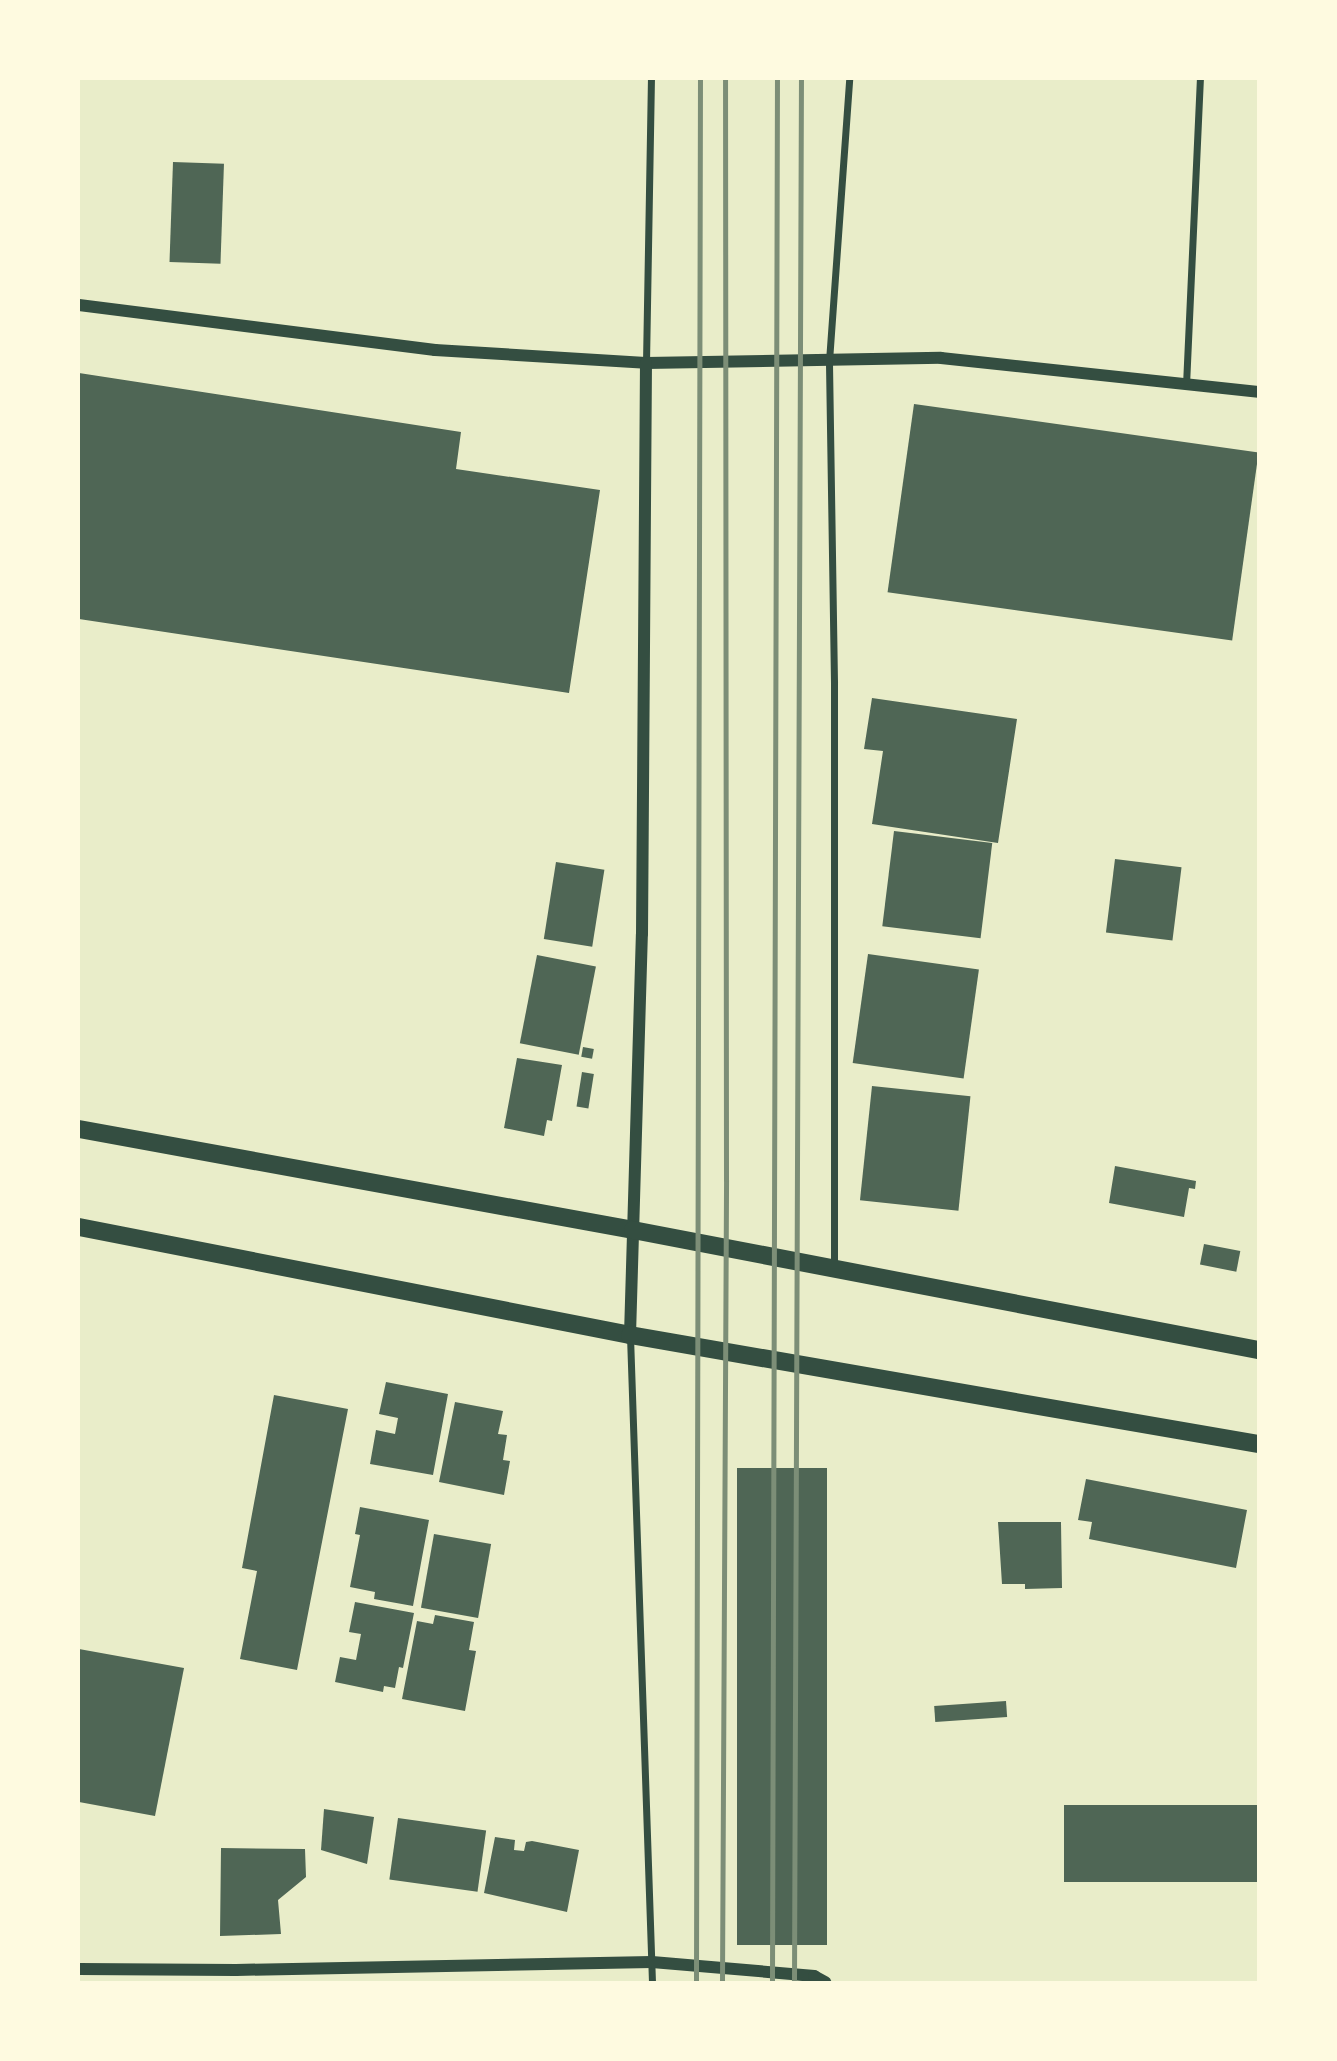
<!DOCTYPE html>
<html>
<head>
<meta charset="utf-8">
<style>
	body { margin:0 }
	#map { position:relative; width:1337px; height:2061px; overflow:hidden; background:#e9edc9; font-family:Figtree,sans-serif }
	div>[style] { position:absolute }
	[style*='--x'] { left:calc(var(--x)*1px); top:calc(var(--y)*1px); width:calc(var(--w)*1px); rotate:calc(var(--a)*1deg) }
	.building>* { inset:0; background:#4f6655; transform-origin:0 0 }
	.minor>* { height:7px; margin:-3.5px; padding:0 3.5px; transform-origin:3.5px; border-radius:3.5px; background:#344e41 }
	.tertiary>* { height:12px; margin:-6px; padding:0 6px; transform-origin:6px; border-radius:6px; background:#344e41 }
	.primary>* { height:18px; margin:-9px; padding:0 9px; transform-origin:9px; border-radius:9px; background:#344e41 }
	.rail>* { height:5px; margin:-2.5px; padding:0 2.5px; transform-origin:2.5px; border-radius:2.5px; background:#7c8e77 }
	span { translate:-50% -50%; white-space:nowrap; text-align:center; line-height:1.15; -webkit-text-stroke:5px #fefae0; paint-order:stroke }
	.frame { position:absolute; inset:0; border:80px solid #fefae0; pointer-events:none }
</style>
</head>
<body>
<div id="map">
	<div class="building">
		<i style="left:173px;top:162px;width:51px;height:100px;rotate:2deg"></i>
		<i style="clip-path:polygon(79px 373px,461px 432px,456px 469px,600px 490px,569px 693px,79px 619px)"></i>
		<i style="left:914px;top:404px;width:348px;height:190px;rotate:8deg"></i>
		<i style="clip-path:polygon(872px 698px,1017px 719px,998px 843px,872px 824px,883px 751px,864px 749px)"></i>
		<i style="left:894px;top:831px;width:99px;height:96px;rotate:7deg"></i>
		<i style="left:1115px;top:859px;width:67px;height:74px;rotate:7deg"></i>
		<i style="left:556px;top:862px;width:49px;height:78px;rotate:9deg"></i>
		<i style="left:868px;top:954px;width:112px;height:110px;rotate:8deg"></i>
		<i style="left:537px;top:955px;width:60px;height:90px;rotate:11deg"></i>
		<i style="left:583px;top:1047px;width:11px;height:10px;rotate:10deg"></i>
		<i style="clip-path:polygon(517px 1058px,562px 1065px,552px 1121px,547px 1120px,544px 1136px,504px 1128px)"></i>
		<i style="left:582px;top:1072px;width:12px;height:35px;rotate:9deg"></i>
		<i style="left:872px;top:1086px;width:99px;height:115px;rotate:6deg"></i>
		<i style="clip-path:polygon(1115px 1166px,1196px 1181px,1195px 1189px,1189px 1188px,1184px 1217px,1109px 1203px)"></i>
		<i style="left:1204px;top:1244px;width:37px;height:21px;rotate:11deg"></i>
		<i style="clip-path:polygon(386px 1382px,448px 1394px,433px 1475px,370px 1464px,376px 1430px,395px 1434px,398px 1418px,379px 1414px)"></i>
		<i style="clip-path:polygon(274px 1395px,348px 1409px,297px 1670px,240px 1659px,257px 1571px,242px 1568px)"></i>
		<i style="clip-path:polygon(455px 1402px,503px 1411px,498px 1434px,507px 1435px,503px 1460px,510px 1461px,504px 1495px,439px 1482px)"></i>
		<i style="left:737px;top:1468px;width:90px;height:477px"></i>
		<i style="clip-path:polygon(1086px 1479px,1247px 1510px,1236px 1568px,1089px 1539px,1092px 1522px,1078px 1520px)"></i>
		<i style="clip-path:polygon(360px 1507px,429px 1520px,413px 1606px,374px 1599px,375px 1592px,350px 1587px,360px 1535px,355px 1534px)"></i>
		<i style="clip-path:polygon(998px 1522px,1061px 1522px,1062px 1588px,1025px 1589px,1025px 1584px,1002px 1584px)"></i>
		<i style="left:434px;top:1534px;width:58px;height:75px;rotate:10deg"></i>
		<i style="clip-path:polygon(355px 1602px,414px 1613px,403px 1668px,399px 1667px,395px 1688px,384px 1686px,383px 1692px,335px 1682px,340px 1657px,356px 1660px,361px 1634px,349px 1632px)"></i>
		<i style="clip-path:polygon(435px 1615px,474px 1622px,469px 1650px,476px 1651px,465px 1711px,402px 1699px,417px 1621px,433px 1624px)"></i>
		<i style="clip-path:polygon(79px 1649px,184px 1668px,155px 1816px,79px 1802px)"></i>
		<i style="left:1006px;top:1701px;width:16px;height:72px;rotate:86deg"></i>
		<i style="left:1258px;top:1805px;width:77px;height:194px;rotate:90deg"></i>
		<i style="clip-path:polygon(324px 1809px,374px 1817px,367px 1864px,321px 1850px)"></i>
		<i style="left:398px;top:1818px;width:89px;height:62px;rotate:8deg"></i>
		<i style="clip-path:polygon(495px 1837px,515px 1840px,514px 1850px,524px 1851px,526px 1842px,532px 1841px,579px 1850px,567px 1912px,484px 1893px)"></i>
		<i style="clip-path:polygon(221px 1848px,305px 1849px,306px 1877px,278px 1900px,281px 1934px,220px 1936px)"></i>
	</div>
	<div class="minor">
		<i style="--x:646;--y:363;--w:284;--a:-89"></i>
		<i style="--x:1186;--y:385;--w:306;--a:-87.4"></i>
		<i style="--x:834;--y:1267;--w:585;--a:-90"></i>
		<i style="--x:834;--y:682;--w:321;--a:-90.9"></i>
		<i style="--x:829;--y:361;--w:283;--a:-85.9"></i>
		<i style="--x:630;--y:1336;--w:646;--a:88.05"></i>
	</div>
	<div class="tertiary">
		<i style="--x:79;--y:305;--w:359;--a:7.2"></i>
		<i style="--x:435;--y:350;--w:211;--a:3.5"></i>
		<i style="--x:646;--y:363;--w:295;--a:-1"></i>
		<i style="--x:941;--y:358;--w:319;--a:6.1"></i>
		<i style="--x:630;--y:1335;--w:401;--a:-88.3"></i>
		<i style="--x:642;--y:934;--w:571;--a:-89.6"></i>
		<i style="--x:79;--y:1969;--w:157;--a:0.4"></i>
		<i style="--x:236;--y:1970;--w:416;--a:-1.1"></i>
		<i style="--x:652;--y:1962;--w:163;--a:4.9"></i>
		<i style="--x:814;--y:1976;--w:13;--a:29"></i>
	</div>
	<div class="primary">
		<i style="--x:79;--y:1129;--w:563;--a:10.33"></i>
		<i style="--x:633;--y:1230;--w:636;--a:10.87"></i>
		<i style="--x:79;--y:1227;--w:561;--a:11.09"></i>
		<i style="--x:630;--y:1335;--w:637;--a:9.85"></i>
	</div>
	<div class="rail">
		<i style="--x:696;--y:1982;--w:1903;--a:-89.88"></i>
		<i style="--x:722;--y:1982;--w:803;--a:-89.71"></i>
		<i style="--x:726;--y:1179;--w:1100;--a:-90.05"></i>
		<i style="--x:772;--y:1982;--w:1903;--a:-89.85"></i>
		<i style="--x:794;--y:1982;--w:1903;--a:-89.79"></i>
	</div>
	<div class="frame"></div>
</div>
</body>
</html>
